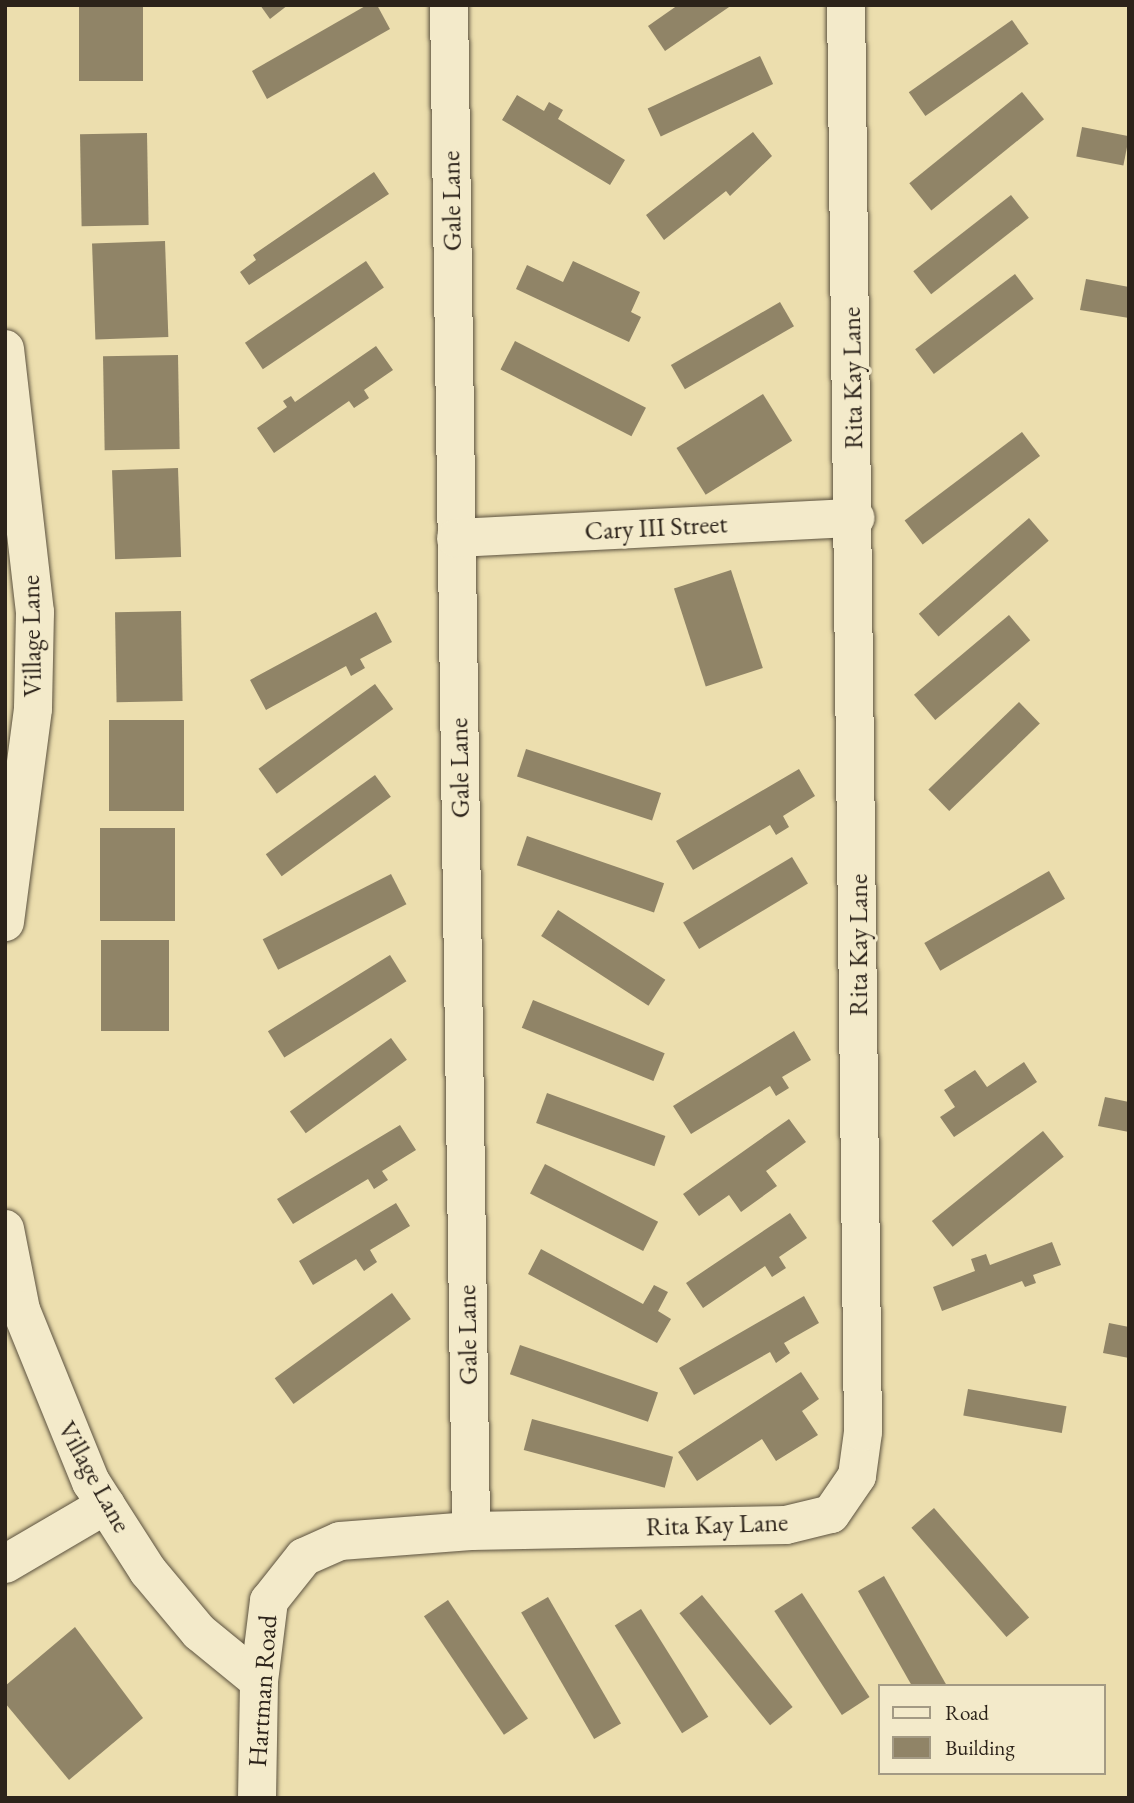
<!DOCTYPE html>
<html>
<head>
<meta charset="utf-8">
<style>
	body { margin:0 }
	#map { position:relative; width:1134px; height:1803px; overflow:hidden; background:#ecdeae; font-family:"EB Garamond",serif }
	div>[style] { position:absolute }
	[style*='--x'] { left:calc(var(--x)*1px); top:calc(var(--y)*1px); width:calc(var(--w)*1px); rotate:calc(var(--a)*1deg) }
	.building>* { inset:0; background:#908467; transform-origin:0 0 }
	.roads { filter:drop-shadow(0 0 2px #5c523f) drop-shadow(0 0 2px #5c523f) }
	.minor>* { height:38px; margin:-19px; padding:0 19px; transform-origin:19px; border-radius:19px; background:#f3eaca }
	span { translate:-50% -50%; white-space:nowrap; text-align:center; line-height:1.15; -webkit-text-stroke:6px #f3eaca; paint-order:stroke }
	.street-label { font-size:26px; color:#2c231a }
	.frame { position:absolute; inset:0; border:7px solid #2c231a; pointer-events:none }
	.legend { position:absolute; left:878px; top:1684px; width:228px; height:91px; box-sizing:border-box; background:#f3eaca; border:2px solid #a39a84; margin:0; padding:9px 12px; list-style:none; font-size:21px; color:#2c231a }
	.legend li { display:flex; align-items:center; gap:14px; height:35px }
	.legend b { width:35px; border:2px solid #a39a84 }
</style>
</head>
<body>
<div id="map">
	<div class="building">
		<i style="left:79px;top:5px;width:64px;height:76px"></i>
		<i style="clip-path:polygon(260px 5px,288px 5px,270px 19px)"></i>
		<i style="clip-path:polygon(367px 5px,377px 5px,390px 29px,267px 99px,252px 71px)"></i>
		<i style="clip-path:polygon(678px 5px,732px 5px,665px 51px,648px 26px)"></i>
		<i style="left:1012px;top:20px;width:29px;height:126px;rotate:55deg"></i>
		<i style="left:760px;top:56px;width:31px;height:124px;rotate:65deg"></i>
		<i style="left:1022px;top:92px;width:35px;height:145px;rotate:51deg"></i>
		<i style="clip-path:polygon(517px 95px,544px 111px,549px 102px,563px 110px,558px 119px,625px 160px,610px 185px,502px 120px)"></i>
		<i style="left:1082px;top:127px;width:48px;height:30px;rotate:11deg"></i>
		<i style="clip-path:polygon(753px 132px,772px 156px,730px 196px,726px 191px,664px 240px,646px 215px)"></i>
		<i style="left:147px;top:133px;width:92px;height:67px;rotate:89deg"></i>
		<i style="clip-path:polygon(374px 172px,389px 194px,249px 285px,240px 272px,256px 260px,253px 255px)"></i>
		<i style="left:1011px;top:195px;width:29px;height:124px;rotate:52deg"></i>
		<i style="left:165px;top:241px;width:96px;height:73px;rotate:88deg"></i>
		<i style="left:366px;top:261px;width:32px;height:146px;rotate:56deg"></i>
		<i style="clip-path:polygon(573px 261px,640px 292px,631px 312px,641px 317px,629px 342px,516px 289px,527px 265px,563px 282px)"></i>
		<i style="left:1015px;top:274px;width:31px;height:125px;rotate:53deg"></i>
		<i style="clip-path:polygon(1086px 279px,1129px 287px,1129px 318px,1080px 310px)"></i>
		<i style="left:780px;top:302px;width:28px;height:126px;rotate:60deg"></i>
		<i style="left:515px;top:341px;width:147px;height:32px;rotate:27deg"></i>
		<i style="clip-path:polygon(376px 346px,393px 370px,364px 390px,369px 398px,354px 408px,349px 401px,274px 453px,257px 428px,287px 407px,283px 401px,291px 396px,295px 402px)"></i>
		<i style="left:178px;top:355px;width:94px;height:75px;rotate:89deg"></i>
		<i style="left:763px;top:394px;width:55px;height:102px;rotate:58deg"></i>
		<i style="left:1022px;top:432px;width:30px;height:147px;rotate:53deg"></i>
		<i style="left:178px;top:468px;width:89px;height:66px;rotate:88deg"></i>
		<i style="left:1029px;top:518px;width:30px;height:146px;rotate:49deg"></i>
		<i style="left:731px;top:570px;width:103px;height:60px;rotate:72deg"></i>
		<i style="left:181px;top:611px;width:90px;height:66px;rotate:89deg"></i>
		<i style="clip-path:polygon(376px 612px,392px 642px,360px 659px,365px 668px,351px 676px,346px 666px,266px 710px,250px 680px)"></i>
		<i style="left:1009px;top:615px;width:33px;height:124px;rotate:50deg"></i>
		<i style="left:375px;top:684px;width:31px;height:144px;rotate:54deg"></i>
		<i style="left:1019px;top:702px;width:30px;height:126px;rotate:46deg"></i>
		<i style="left:109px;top:720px;width:75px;height:91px"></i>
		<i style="left:526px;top:749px;width:142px;height:29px;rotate:18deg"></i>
		<i style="clip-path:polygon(799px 769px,815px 796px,783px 816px,789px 827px,776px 835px,770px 825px,693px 870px,676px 841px)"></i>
		<i style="left:375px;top:775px;width:27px;height:135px;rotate:54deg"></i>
		<i style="left:175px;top:828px;width:93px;height:75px;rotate:90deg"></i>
		<i style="left:527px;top:836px;width:145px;height:31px;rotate:19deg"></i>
		<i style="left:792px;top:857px;width:31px;height:127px;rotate:59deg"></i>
		<i style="left:1049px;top:871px;width:32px;height:144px;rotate:60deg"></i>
		<i style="left:391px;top:874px;width:34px;height:144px;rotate:63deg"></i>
		<i style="left:558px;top:910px;width:128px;height:31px;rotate:33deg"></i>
		<i style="left:101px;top:940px;width:68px;height:91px"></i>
		<i style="left:390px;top:955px;width:31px;height:144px;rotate:58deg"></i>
		<i style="left:533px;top:1000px;width:142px;height:30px;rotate:22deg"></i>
		<i style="clip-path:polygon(794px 1031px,811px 1060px,782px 1077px,789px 1088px,776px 1096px,770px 1086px,691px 1134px,673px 1106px)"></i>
		<i style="left:391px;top:1038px;width:27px;height:125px;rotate:54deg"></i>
		<i style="clip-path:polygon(1024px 1062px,1037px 1082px,954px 1137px,940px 1117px,955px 1107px,944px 1090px,975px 1070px,987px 1087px)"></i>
		<i style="left:547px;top:1093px;width:126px;height:32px;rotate:20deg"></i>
		<i style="clip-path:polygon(1105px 1097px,1129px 1102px,1129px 1132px,1098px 1126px)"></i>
		<i style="clip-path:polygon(789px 1119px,806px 1142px,766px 1171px,777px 1186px,741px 1212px,729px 1195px,699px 1216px,683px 1194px)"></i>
		<i style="clip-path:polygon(400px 1125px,416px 1150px,382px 1171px,388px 1180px,374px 1189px,368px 1179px,293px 1224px,277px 1199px)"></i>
		<i style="left:1043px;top:1131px;width:33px;height:143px;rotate:51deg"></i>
		<i style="left:545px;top:1164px;width:127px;height:33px;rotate:27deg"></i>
		<i style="clip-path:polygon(396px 1203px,410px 1226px,370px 1250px,377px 1262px,364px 1271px,356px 1259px,313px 1285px,299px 1261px)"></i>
		<i style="clip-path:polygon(790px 1213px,807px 1238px,779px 1257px,786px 1268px,772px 1277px,765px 1266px,703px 1308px,686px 1283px)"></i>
		<i style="clip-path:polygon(1052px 1242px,1061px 1265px,1033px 1275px,1036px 1283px,1025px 1287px,1022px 1281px,942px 1311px,933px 1287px,975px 1271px,971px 1259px,986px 1254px,990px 1265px)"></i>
		<i style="clip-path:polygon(541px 1249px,643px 1304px,654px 1285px,668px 1292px,658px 1311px,671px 1319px,657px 1343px,528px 1274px)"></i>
		<i style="left:392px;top:1293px;width:32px;height:145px;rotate:54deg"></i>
		<i style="clip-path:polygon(804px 1296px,819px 1323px,784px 1343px,790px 1353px,776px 1363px,770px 1352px,694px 1395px,679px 1368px)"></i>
		<i style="clip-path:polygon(1109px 1323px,1129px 1327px,1129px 1358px,1103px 1353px)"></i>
		<i style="left:520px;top:1345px;width:146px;height:31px;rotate:19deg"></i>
		<i style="clip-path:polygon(801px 1372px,819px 1399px,802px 1411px,818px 1435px,776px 1461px,762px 1439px,697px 1481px,678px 1452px)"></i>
		<i style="left:968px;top:1389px;width:100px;height:27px;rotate:10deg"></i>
		<i style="left:532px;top:1419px;width:146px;height:32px;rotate:15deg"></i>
		<i style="left:934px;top:1508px;width:145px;height:30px;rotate:49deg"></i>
		<i style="clip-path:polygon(884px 1576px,947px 1686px,912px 1686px,858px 1591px)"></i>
		<i style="left:802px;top:1593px;width:124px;height:33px;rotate:57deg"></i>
		<i style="left:702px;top:1595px;width:144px;height:29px;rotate:51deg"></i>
		<i style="left:548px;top:1597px;width:146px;height:31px;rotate:60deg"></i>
		<i style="left:448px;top:1600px;width:143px;height:29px;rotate:56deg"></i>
		<i style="left:641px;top:1609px;width:127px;height:31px;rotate:58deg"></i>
		<i style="clip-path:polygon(75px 1627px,143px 1718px,69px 1780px,5px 1703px,5px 1686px)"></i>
	</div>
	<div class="roads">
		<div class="minor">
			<i style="--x:449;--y:5;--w:1526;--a:89.17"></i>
			<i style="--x:5;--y:349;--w:265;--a:83.5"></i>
			<i style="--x:35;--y:612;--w:97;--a:91.2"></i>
			<i style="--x:33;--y:709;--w:215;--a:97.5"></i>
			<i style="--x:456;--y:538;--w:400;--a:-2.9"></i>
			<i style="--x:5;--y:1229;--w:83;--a:78.8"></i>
			<i style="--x:21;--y:1310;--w:186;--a:67.9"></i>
			<i style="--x:91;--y:1482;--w:106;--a:57.4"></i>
			<i style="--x:148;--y:1571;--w:80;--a:50.1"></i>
			<i style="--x:199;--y:1632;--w:77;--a:39.2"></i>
			<i style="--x:5;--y:1564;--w:117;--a:-30.3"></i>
			<i style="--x:257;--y:1798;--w:117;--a:-89"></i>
			<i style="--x:259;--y:1681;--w:81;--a:-82.9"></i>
			<i style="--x:269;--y:1601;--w:56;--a:-51.5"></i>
			<i style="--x:304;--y:1557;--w:39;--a:-24"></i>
			<i style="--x:340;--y:1541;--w:131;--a:-4.4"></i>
			<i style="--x:471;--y:1531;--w:315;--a:-1.1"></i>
			<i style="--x:786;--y:1525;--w:46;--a:-13.7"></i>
			<i style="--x:831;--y:1514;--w:46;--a:-55.6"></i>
			<i style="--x:857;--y:1476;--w:44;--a:-82.2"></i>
			<i style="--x:863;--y:1432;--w:1427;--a:-90.68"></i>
		</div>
	</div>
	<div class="street-label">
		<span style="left:452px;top:201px;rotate:-91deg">Gale Lane</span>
		<span style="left:853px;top:378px;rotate:-91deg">Rita Kay Lane</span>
		<span style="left:656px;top:528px;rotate:-3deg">Cary III Street</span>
		<span style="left:32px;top:636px;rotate:-91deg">Village Lane</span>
		<span style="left:460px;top:768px;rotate:-91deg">Gale Lane</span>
		<span style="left:859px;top:945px;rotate:-90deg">Rita Kay Lane</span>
		<span style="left:468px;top:1335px;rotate:-91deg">Gale Lane</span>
		<span style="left:94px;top:1477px;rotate:61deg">Village Lane</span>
		<span style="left:717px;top:1525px;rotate:-2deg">Rita Kay Lane</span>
		<span style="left:263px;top:1691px;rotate:-86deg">Hartman Road</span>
	</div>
	<div class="frame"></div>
	<ul class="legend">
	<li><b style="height:9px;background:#f3eaca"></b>Road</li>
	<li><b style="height:19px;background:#908467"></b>Building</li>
	</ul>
</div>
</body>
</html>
